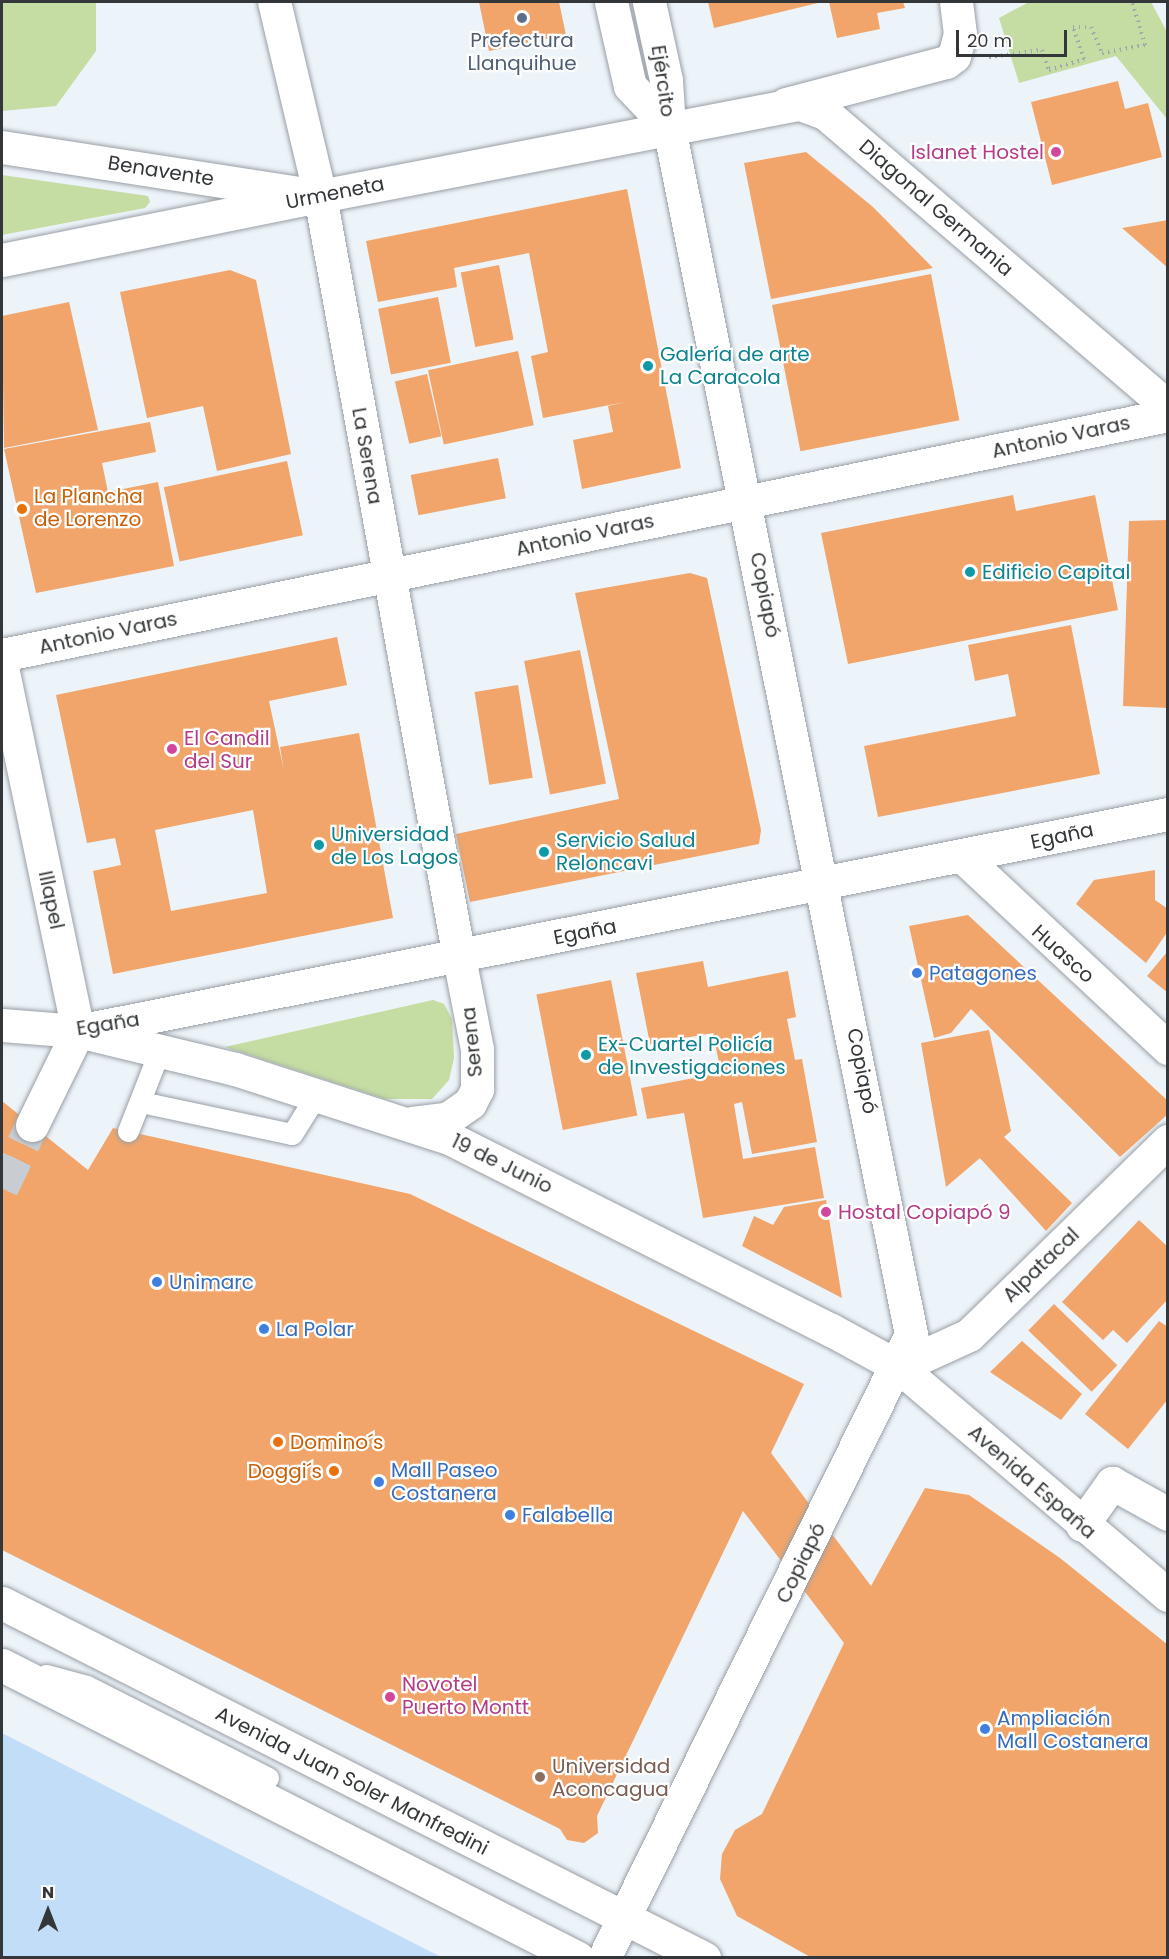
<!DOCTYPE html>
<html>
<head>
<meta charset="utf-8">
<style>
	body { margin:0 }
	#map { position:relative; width:1169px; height:1959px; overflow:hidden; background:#ecf3f9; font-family:Poppins,sans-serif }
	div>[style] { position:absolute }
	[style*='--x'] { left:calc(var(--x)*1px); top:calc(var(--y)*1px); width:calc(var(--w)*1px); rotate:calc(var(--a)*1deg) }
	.green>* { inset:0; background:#c5dca3 }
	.water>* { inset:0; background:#c2ddf8 }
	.building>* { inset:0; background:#f1a56b; transform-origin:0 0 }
	.pedestrian-tunnel>* { height:33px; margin-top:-16.5px; transform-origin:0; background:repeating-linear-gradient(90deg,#c7cdd3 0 33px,transparent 0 49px) }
	.path>* { height:4px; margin-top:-2px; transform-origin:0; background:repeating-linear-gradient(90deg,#a1a7ab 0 1.5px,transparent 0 6px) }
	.roads { filter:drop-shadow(0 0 2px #999fa5) drop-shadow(0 0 2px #999fa5) }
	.service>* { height:21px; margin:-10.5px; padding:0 10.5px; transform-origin:10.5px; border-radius:10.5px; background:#fff }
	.pedestrian>* { height:33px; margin:-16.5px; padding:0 16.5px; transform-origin:16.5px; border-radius:16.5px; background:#fff }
	.minor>* { height:33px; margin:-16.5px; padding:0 16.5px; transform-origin:16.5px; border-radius:16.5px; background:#fff }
	.tertiary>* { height:33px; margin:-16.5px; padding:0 16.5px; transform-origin:16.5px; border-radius:16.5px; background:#fff }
	.secondary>* { height:33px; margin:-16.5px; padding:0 16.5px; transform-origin:16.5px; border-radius:16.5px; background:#fff }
	.primary>* { height:33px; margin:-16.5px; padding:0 16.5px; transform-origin:16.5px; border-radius:16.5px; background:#fff }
	.trunk>* { height:33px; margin:-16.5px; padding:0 16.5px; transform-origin:16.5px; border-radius:16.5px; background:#fff }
	.dots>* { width:16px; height:16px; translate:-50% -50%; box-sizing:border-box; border:3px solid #fff; border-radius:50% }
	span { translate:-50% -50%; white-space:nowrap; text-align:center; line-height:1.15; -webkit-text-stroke:4.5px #fff; paint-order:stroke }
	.service-label { font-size:20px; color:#4e5e75 }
	.street-label { font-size:20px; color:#343739 }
	.hotel-label { font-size:20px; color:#b23c85 }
	.right { translate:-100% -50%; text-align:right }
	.left { translate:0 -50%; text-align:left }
	.culture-label { font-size:20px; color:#0d838f }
	.food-label { font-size:20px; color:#c56008 }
	.shop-label { font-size:20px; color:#366cbe }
	.education-label { font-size:20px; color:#785e54 }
	.frame { position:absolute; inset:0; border:3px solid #343739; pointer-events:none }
	.north { position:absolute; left:18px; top:1881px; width:60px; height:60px; -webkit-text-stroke:4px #fff; paint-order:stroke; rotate:0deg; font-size:16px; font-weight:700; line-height:24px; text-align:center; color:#343739 }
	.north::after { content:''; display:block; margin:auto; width:21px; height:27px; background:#343739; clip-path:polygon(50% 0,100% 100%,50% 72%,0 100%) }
	.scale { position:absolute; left:956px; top:30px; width:111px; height:27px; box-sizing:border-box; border:3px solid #343739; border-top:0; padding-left:8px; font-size:18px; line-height:21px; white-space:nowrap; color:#343739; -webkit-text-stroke:4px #fff; paint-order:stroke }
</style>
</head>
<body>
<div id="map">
	<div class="green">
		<i style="clip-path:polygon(2px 2px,96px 2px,96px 51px,56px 106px,2px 111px)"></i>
		<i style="clip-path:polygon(1029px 2px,1151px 2px,1167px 32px,1167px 119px,1116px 56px,1019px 83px,999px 18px)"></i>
		<i style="clip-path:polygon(2px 175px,148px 196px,150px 202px,145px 208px,2px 235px)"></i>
		<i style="clip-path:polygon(433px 1000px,444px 1004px,452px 1019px,454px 1058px,449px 1080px,432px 1099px,385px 1099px,225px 1047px)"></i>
	</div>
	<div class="water">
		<i style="clip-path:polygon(2px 1733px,137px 1802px,441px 1957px,2px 1957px)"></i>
	</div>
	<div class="building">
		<i style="clip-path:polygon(479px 2px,559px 2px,566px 35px,489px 51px)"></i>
		<i style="clip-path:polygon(708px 2px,817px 2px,818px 3px,714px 28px)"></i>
		<i style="clip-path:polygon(829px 2px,903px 2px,905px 8px,877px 13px,880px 29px,837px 38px)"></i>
		<i style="clip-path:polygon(1118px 81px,1125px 109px,1148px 103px,1162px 157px,1052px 185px,1031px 102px)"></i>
		<i style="clip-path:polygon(806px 152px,873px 207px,933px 268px,771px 299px,744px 163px)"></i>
		<i style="clip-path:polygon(627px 189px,681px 468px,582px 489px,573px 440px,613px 432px,608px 406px,625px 402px,543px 418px,531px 356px,548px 352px,529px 253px,454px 268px,457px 287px,378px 302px,366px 241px)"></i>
		<i style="clip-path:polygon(1168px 220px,1168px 268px,1122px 228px)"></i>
		<i style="left:499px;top:265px;width:76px;height:39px;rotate:79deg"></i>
		<i style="clip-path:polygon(230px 270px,256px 280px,291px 454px,217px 471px,203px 406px,147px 418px,120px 292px)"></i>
		<i style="left:931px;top:274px;width:149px;height:162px;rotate:79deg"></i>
		<i style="left:438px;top:297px;width:67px;height:61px;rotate:79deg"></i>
		<i style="clip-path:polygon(69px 302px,98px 430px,4px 448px,2px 316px)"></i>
		<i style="left:518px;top:351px;width:76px;height:92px;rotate:78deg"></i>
		<i style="left:427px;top:374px;width:64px;height:33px;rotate:77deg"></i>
		<i style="clip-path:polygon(150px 422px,156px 452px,102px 463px,108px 492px,158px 482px,174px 566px,36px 593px,4px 449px)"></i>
		<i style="left:498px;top:458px;width:41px;height:89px;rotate:79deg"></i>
		<i style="left:287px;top:461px;width:76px;height:126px;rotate:78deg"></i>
		<i style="clip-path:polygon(1013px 495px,1016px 511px,1095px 495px,1118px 610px,848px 664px,821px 533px)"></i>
		<i style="clip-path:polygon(1168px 520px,1168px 708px,1123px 706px,1129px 521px)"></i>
		<i style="clip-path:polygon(690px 573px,707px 578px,761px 830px,759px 844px,470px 902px,456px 834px,619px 799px,575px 593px)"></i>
		<i style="clip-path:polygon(1071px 625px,1100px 774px,878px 817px,864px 746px,1016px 716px,1008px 674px,975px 681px,968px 645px)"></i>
		<i style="clip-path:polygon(evenodd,337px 637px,347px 685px,269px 701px,284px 771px,280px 747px,359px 733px,393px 918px,113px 974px,93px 871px,121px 865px,115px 838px,87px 843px,56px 695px,337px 637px,253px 810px,267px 893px,171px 911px,155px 830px,253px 810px)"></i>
		<i style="left:580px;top:650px;width:136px;height:57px;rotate:79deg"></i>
		<i style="left:518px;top:685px;width:94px;height:44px;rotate:81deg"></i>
		<i style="clip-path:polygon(1155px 870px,1155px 900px,1168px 909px,1168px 931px,1146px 963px,1076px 904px,1094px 880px)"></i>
		<i style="clip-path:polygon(968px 915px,1168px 1101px,1168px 1114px,1120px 1157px,971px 1009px,951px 1033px,934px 1038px,909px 926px)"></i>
		<i style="clip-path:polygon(1168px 951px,1168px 993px,1147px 976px)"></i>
		<i style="clip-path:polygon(703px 961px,708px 987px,788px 971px,796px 1017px,787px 1019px,795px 1060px,802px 1059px,817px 1142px,752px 1154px,742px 1102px,734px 1104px,743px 1159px,815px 1147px,824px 1198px,703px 1218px,684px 1113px,647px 1119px,641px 1088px,721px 1073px,713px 1033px,650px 1044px,636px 973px)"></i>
		<i style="left:611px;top:980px;width:138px;height:76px;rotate:79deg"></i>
		<i style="clip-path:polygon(989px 1030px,1011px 1131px,1004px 1137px,1072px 1203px,1046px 1231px,980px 1158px,946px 1187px,921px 1043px)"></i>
		<i style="clip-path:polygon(2px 1101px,88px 1170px,113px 1128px,410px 1194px,804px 1384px,771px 1453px,871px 1586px,925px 1488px,969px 1495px,1060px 1558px,1168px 1645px,1168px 1958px,812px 1958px,737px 1916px,720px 1879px,722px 1854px,735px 1830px,762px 1814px,844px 1643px,743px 1511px,597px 1816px,598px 1833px,584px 1843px,567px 1840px,560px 1829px,2px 1550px)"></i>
		<i style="clip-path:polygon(826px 1200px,842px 1298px,742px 1246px,754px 1216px,773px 1225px,784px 1207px)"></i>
		<i style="clip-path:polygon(1139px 1220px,1168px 1247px,1168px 1299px,1127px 1343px,1113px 1330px,1103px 1340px,1062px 1302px)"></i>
		<i style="left:1054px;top:1304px;width:88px;height:37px;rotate:44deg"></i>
		<i style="clip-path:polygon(1159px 1321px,1168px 1327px,1168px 1399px,1128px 1449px,1085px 1414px)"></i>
		<i style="clip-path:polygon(1022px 1341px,1082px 1394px,1061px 1420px,990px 1372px)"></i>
	</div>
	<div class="pedestrian-tunnel">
		<i style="--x:2;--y:1188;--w:70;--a:-64.5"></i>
	</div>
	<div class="path">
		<i style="--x:989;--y:57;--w:53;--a:-7.5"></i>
		<i style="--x:1042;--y:50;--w:21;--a:71"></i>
		<i style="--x:1049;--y:70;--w:37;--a:-17"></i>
		<i style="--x:1084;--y:59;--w:34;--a:-109"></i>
		<i style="--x:1073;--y:27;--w:18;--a:0"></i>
		<i style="--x:1091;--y:27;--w:28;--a:67"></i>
		<i style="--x:1102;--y:53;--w:44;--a:-10.5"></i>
		<i style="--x:1145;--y:45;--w:45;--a:-106.8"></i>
	</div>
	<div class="roads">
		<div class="service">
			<i style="--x:141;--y:1102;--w:154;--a:12"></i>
			<i style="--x:292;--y:1134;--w:47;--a:-58"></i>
			<i style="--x:128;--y:1131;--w:85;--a:-68.6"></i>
			<i style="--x:46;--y:1675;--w:42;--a:15"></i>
			<i style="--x:87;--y:1686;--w:203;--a:26.9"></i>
		</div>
		<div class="pedestrian">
			<i style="--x:32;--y:1125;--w:105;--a:-63.9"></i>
		</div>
		<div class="minor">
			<i style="--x:786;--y:104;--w:165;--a:-14.7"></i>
			<i style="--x:946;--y:62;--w:10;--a:-37"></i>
			<i style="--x:954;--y:56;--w:23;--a:-75"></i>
			<i style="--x:960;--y:34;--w:32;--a:-97"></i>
			<i style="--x:2;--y:260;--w:324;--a:-11.4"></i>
			<i style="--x:320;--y:196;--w:199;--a:-103.3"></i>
			<i style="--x:962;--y:856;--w:282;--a:43"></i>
			<i style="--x:78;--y:1031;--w:162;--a:13.6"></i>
			<i style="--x:235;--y:1069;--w:225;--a:17.9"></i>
			<i style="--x:449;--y:1138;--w:428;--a:26.7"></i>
			<i style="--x:831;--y:1330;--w:77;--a:28.6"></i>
			<i style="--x:899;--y:1367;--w:353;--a:40.3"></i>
			<i style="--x:412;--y:1123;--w:35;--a:-7"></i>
			<i style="--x:447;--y:1119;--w:28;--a:-35"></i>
			<i style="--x:470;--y:1103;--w:16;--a:-63"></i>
			<i style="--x:477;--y:1089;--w:40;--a:-90"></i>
			<i style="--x:477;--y:1049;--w:94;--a:-101.1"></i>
			<i style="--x:899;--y:1367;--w:77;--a:-24.6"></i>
			<i style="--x:969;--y:1335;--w:278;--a:-44.3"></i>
			<i style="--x:1082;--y:1525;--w:52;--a:-54.5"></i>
			<i style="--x:1112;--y:1483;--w:64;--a:29"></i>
		</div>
		<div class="tertiary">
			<i style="--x:320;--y:196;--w:774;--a:79.65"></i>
			<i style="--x:2;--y:655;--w:1190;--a:-11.63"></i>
		</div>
		<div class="secondary">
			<i style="--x:2;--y:147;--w:322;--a:8.8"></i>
			<i style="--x:320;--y:196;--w:489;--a:-10.9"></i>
			<i style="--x:800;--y:104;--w:27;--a:20"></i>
			<i style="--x:825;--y:113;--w:452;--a:40.6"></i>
			<i style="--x:2;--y:667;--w:372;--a:78.2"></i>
			<i style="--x:2;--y:1025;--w:76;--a:4.5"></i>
			<i style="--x:78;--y:1031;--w:1111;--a:-11.26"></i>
		</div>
		<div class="primary">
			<i style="--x:611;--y:2;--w:86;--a:77.3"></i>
			<i style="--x:630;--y:86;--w:57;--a:46.4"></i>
			<i style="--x:604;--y:1958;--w:695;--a:-63.8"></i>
			<i style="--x:911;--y:1334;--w:1231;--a:-101.34"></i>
			<i style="--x:669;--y:127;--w:47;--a:-93.7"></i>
			<i style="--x:666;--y:80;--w:80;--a:-102.3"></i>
		</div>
		<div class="trunk">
			<i style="--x:2;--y:1603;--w:787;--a:26.83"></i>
			<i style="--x:2;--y:1665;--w:646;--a:26.96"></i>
		</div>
	</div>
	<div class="dots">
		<i style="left:522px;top:18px;background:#5c6f8a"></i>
		<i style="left:1056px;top:152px;background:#d1479c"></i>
		<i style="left:648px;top:366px;background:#0f9aa8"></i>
		<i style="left:22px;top:509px;background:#e8710a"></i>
		<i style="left:970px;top:572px;background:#0f9aa8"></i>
		<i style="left:172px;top:749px;background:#d1479c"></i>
		<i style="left:319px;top:845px;background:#0f9aa8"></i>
		<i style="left:544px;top:852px;background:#0f9aa8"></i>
		<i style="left:917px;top:973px;background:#3f7fe0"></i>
		<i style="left:586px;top:1055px;background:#0f9aa8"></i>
		<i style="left:826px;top:1212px;background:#d1479c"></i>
		<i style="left:157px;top:1282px;background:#3f7fe0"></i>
		<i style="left:264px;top:1329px;background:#3f7fe0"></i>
		<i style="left:278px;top:1442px;background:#e8710a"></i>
		<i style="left:334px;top:1471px;background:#e8710a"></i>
		<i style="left:379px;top:1482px;background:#3f7fe0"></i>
		<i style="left:510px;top:1515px;background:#3f7fe0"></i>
		<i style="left:390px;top:1697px;background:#d1479c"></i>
		<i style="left:985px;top:1729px;background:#3f7fe0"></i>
		<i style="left:540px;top:1777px;background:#8d6e63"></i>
	</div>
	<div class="service-label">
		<span style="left:522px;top:52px">Prefectura<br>Llanquihue</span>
	</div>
	<div class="street-label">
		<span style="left:663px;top:81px;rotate:82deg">Ejército</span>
		<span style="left:161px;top:171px;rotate:9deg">Benavente</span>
		<span style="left:335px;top:193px;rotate:-11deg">Urmeneta</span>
		<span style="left:936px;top:208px;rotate:41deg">Diagonal Germania</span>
		<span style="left:1061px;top:437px;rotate:-12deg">Antonio Varas</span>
		<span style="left:367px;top:456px;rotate:80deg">La Serena</span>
		<span style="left:585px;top:535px;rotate:-12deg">Antonio Varas</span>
		<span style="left:765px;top:595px;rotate:79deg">Copiapó</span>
		<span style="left:108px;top:633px;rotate:-12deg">Antonio Varas</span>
		<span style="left:1062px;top:836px;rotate:-12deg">Egaña</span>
		<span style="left:51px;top:900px;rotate:78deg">Illapel</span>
		<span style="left:585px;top:932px;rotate:-11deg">Egaña</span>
		<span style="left:1063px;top:954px;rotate:42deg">Huasco</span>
		<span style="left:108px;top:1024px;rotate:-9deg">Egaña</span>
		<span style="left:472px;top:1042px;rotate:-96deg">Serena</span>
		<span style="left:862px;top:1071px;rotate:79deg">Copiapó</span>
		<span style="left:502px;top:1164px;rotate:26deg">19 de Junio</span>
		<span style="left:1041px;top:1265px;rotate:-44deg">Alpatacal</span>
		<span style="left:1032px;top:1482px;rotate:41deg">Avenida España</span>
		<span style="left:801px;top:1563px;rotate:-64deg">Copiapó</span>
		<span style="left:352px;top:1781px;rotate:27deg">Avenida Juan Soler Manfredini</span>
	</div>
	<div class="hotel-label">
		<span class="right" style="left:1044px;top:152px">Islanet Hostel</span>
		<span class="left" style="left:184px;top:750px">El Candil<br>del Sur</span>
		<span class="left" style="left:838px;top:1212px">Hostal Copiapó 9</span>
		<span class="left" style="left:402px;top:1696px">Novotel<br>Puerto Montt</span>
	</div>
	<div class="culture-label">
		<span class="left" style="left:660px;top:366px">Galería de arte<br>La Caracola</span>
		<span class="left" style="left:982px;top:572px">Edificio Capital</span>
		<span class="left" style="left:331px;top:846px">Universidad<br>de Los Lagos</span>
		<span class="left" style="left:556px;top:852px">Servicio Salud<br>Reloncavi</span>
		<span class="left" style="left:598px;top:1056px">Ex-Cuartel Policía<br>de Investigaciones</span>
	</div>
	<div class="food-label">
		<span class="left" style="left:34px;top:508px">La Plancha<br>de Lorenzo</span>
		<span class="left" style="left:290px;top:1442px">Domino´s</span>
		<span class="right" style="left:322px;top:1471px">Doggi´s</span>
	</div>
	<div class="shop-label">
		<span class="left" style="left:929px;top:973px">Patagones</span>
		<span class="left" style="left:169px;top:1282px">Unimarc</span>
		<span class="left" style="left:276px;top:1329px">La Polar</span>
		<span class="left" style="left:391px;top:1482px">Mall Paseo<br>Costanera</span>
		<span class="left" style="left:522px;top:1515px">Falabella</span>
		<span class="left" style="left:997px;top:1730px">Ampliación<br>Mall Costanera</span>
	</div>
	<div class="education-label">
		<span class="left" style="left:552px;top:1778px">Universidad<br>Aconcagua</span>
	</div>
	<div class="frame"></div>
	<div class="north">N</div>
	<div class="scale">20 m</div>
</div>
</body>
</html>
